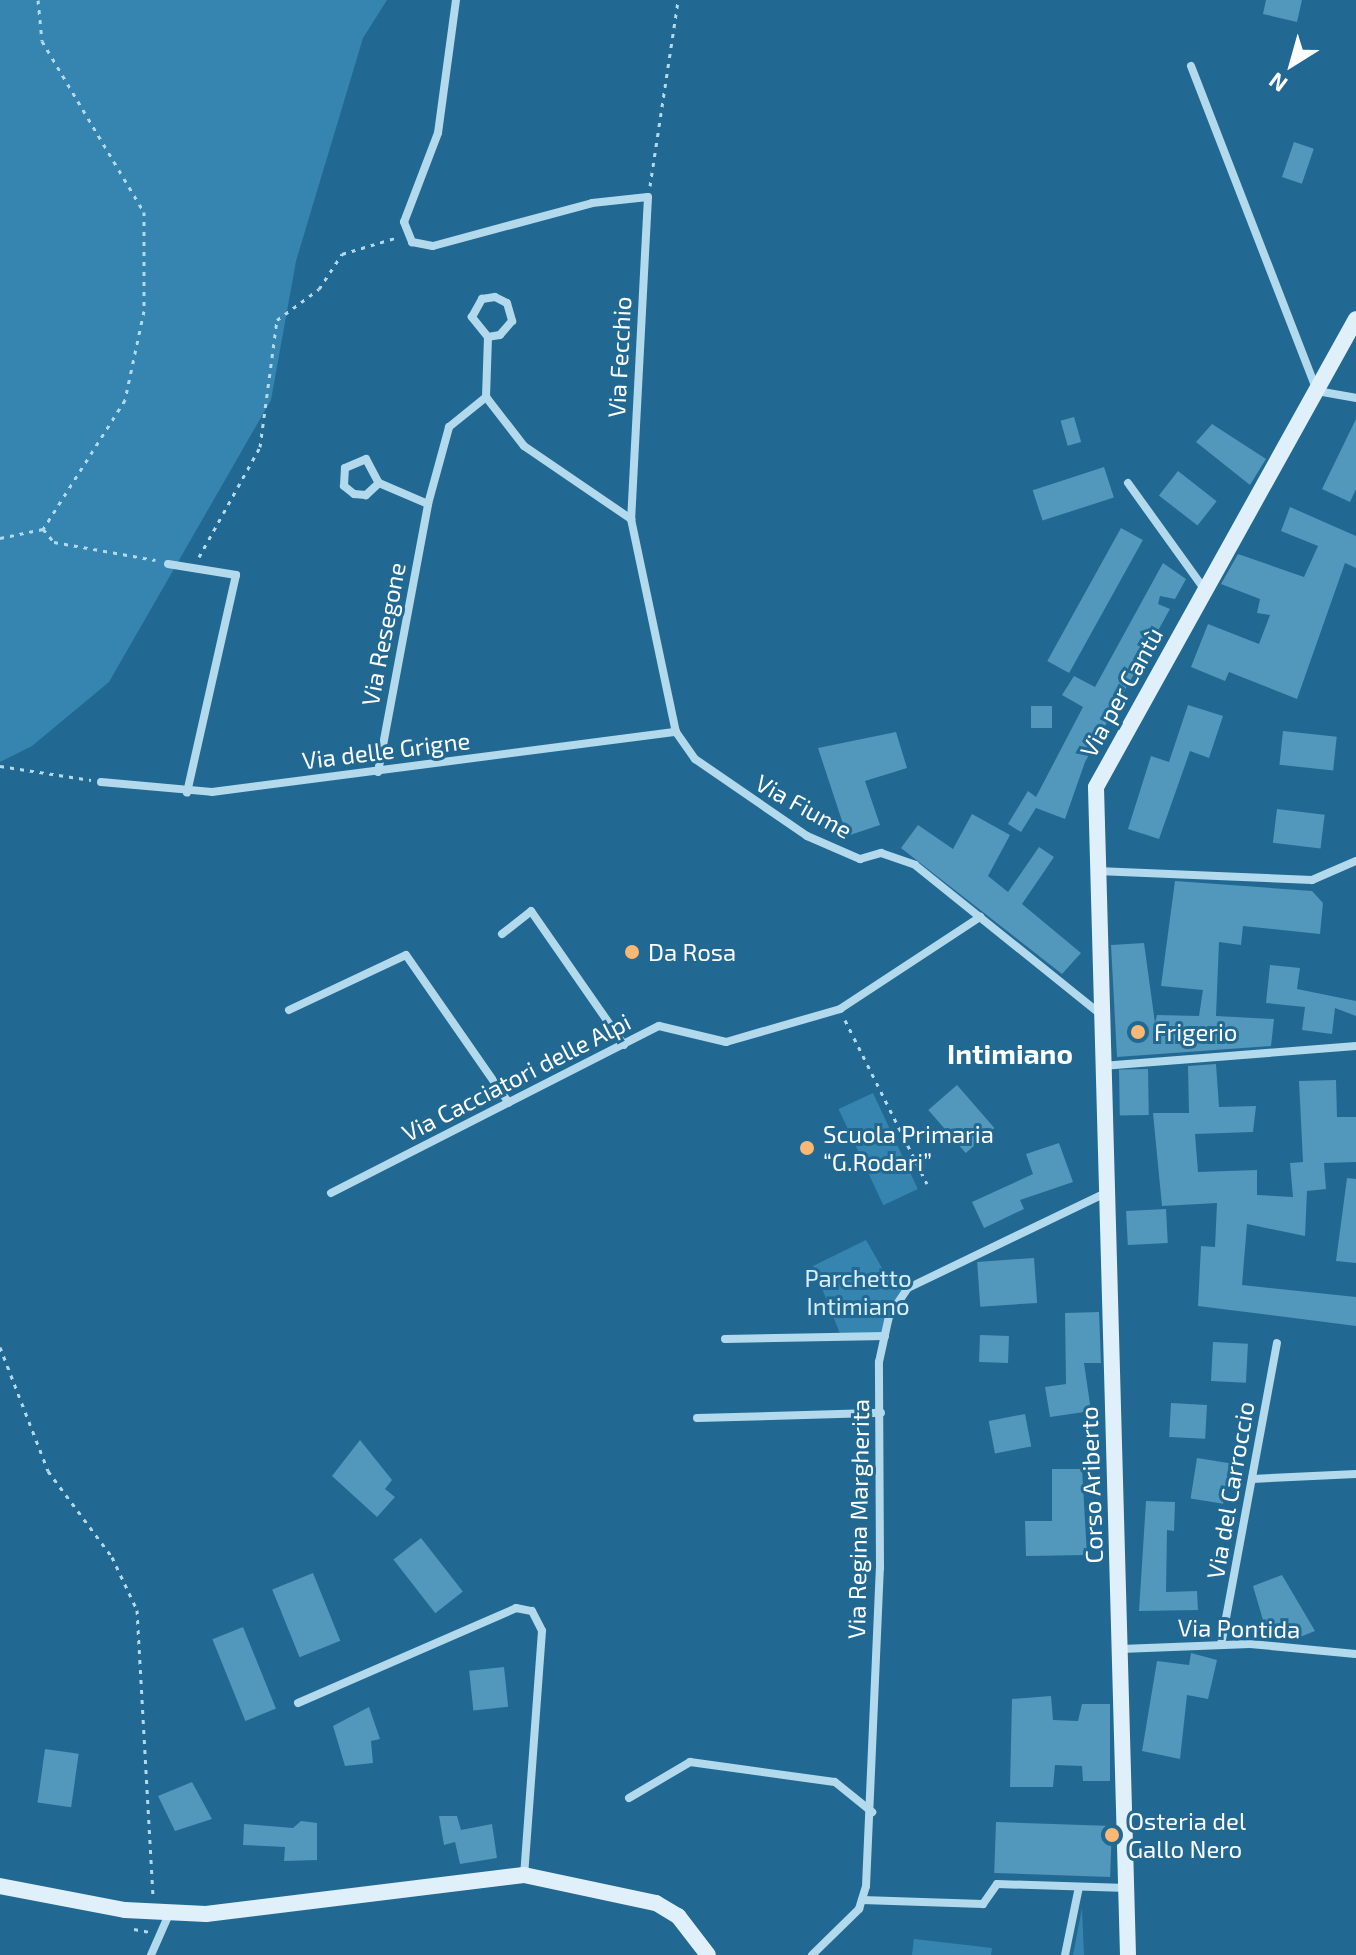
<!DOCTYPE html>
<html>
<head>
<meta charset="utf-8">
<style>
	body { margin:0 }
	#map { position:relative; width:1356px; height:1955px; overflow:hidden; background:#216992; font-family:"Exo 2",sans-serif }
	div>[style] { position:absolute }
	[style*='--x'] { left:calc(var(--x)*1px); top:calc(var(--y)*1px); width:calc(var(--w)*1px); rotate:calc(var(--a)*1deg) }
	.green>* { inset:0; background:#3585b0; transform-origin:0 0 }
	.building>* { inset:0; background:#5297bc; transform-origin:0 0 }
	.path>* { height:3px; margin-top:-1.5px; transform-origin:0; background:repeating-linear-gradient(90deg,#b3d9ed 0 4px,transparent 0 10px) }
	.street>* { height:8px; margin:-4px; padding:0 4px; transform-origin:4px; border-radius:4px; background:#b3d9ed }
	.secondary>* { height:16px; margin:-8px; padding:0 8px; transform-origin:8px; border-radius:8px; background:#dff0fa }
	.dots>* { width:22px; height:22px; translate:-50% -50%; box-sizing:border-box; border:4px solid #216992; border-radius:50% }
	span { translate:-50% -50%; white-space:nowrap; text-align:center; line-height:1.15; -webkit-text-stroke:6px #216992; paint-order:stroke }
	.street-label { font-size:24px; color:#fff }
	.poi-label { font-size:24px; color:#fff }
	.left { translate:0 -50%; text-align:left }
	.park-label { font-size:24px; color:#d9eefa }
	.quarter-label { font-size:28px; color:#fff; font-weight:700 }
	.north { position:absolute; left:1252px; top:24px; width:80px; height:80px; -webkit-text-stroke:6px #216992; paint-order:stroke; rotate:217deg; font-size:22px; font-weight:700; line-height:32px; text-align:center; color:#fff }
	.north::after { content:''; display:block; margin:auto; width:28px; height:36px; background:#fff; clip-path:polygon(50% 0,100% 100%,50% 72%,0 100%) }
</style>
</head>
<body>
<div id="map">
	<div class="green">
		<i style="clip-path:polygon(0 0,387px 0,363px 38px,296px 261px,271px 400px,109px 682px,32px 746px,0 762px)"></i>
		<i style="left:873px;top:1093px;width:106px;height:38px;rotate:65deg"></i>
		<i style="clip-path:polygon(866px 1240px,894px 1289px,908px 1288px,885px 1336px,841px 1336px,813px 1266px)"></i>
		<i style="clip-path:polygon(1082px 1908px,1084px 1955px,1073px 1955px)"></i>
		<i style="clip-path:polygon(914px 1939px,992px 1948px,991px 1955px,912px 1955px)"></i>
	</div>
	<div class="building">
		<i style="clip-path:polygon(1266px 0,1302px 0,1297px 22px,1263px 14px)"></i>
		<i style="left:1294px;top:142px;width:21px;height:37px;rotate:19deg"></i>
		<i style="left:1074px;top:417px;width:26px;height:14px;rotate:74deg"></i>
		<i style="clip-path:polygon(1356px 419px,1356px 489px,1350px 502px,1322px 489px)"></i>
		<i style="clip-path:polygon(1212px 424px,1266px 459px,1250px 485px,1196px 442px)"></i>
		<i style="left:1104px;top:467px;width:32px;height:75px;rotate:72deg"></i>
		<i style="left:1178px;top:471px;width:49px;height:31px;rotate:38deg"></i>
		<i style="clip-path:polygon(1290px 507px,1356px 536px,1356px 568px,1345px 563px,1297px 699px,1229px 672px,1225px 681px,1191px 667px,1208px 624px,1259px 644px,1270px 615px,1257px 613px,1260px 599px,1221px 584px,1238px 554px,1304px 577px,1318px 546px,1281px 531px)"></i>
		<i style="left:1121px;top:528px;width:25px;height:152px;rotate:29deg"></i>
		<i style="clip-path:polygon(1163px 563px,1186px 579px,1175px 599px,1160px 596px,1158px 604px,1170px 609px,1085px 762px,1065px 819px,1036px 808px,1021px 832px,1008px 824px,1028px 791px,1036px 797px,1083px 707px,1062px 695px,1074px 676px,1095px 687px)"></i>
		<i style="clip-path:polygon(1188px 705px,1223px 716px,1209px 758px,1190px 751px,1159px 839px,1128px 829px,1151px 756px,1169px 762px)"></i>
		<i style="left:1031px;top:706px;width:21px;height:22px"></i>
		<i style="left:1283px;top:731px;width:54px;height:34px;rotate:6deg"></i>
		<i style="clip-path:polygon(896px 732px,907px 768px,865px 781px,880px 825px,847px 836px,818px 748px)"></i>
		<i style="left:1277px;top:809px;width:48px;height:34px;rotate:7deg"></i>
		<i style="clip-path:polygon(972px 814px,1010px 835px,988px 876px,1008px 892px,1039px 847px,1054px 857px,1022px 904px,1081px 953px,1062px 974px,901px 848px,918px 825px,953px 849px)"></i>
		<i style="clip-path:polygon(1175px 881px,1312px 891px,1323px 903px,1320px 934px,1243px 926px,1241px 945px,1219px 942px,1216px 1016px,1274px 1019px,1271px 1046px,1117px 1057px,1111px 945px,1144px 943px,1155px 1023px,1157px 1015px,1199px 1016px,1203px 990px,1161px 986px)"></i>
		<i style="clip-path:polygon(1270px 965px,1300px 968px,1297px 989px,1356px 1001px,1356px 1016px,1335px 1008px,1332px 1034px,1302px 1030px,1305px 1007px,1266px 1003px)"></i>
		<i style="clip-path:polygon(1216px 1064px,1219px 1107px,1256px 1106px,1253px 1132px,1195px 1134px,1198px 1172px,1257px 1170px,1257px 1195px,1293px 1197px,1290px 1163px,1303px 1162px,1299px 1081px,1336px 1080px,1337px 1117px,1356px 1117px,1356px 1162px,1324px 1163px,1326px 1189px,1307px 1191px,1305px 1236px,1247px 1224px,1242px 1285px,1356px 1297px,1356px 1326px,1198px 1306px,1201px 1246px,1215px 1247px,1217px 1203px,1162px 1206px,1153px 1113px,1189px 1113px,1188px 1066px)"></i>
		<i style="left:1148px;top:1069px;width:46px;height:29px;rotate:89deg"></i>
		<i style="left:957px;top:1085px;width:57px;height:38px;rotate:49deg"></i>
		<i style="clip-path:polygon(1059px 1143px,1073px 1182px,1020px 1200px,1024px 1209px,984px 1228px,972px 1202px,1033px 1174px,1026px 1154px)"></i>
		<i style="clip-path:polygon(1347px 1178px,1356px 1179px,1356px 1263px,1336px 1261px)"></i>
		<i style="left:1166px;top:1209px;width:34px;height:40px;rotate:87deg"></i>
		<i style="left:1034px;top:1258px;width:45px;height:57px;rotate:86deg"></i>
		<i style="clip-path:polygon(1099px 1312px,1101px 1363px,1084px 1363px,1091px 1411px,1050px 1417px,1045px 1387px,1066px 1384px,1065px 1313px)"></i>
		<i style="left:980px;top:1335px;width:29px;height:27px;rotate:2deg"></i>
		<i style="left:1213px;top:1342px;width:35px;height:39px;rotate:3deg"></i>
		<i style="left:1171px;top:1403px;width:36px;height:34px;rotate:3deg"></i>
		<i style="left:1025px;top:1414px;width:33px;height:37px;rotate:79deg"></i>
		<i style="clip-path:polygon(360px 1440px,392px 1480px,385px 1489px,395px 1497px,377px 1517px,332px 1476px)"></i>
		<i style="left:1197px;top:1458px;width:33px;height:41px;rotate:9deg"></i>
		<i style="clip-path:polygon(1052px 1469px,1082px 1469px,1087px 1555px,1026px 1556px,1025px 1521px,1052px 1521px)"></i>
		<i style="clip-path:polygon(1146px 1501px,1175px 1502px,1174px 1531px,1167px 1530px,1166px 1592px,1197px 1591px,1198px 1610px,1139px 1611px)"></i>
		<i style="left:421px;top:1538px;width:68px;height:35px;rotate:52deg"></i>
		<i style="left:313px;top:1573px;width:73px;height:44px;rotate:68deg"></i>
		<i style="clip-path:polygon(1282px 1575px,1315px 1631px,1290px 1641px,1286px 1633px,1277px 1635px,1274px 1623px,1265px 1627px,1253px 1586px)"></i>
		<i style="left:243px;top:1627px;width:88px;height:33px;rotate:68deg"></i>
		<i style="clip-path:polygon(1191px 1653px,1217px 1660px,1208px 1699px,1187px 1695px,1180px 1759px,1142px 1751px,1157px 1661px,1189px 1665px)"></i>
		<i style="left:504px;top:1667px;width:40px;height:35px;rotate:84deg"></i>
		<i style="clip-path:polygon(1051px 1696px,1053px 1720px,1078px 1721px,1082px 1704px,1110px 1704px,1110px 1781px,1083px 1781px,1082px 1766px,1055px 1765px,1053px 1787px,1010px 1787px,1012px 1699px)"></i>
		<i style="clip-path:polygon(369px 1707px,380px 1739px,371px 1741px,373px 1763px,345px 1766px,333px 1726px)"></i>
		<i style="left:45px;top:1749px;width:34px;height:54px;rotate:8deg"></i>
		<i style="clip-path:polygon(192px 1782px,212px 1819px,175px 1831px,158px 1796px)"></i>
		<i style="clip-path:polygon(439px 1816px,457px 1816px,461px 1830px,492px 1824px,497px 1858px,460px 1864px,455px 1842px,444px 1845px)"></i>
		<i style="clip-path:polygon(301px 1821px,317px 1823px,317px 1860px,284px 1861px,285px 1847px,243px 1845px,244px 1824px,293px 1828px)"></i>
		<i style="left:996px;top:1822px;width:116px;height:51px;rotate:2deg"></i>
	</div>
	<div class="path">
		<i style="--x:38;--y:0;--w:41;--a:84.4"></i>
		<i style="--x:42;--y:41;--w:199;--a:59.2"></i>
		<i style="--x:144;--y:212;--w:99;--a:90"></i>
		<i style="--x:144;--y:311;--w:91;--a:102.1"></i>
		<i style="--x:125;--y:400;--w:153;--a:122.4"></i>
		<i style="--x:43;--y:529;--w:17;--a:50"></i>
		<i style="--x:54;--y:542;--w:103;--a:10.1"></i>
		<i style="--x:650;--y:186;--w:188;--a:-81.4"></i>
		<i style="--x:0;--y:538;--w:44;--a:-11.8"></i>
		<i style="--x:199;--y:557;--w:126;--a:-61"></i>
		<i style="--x:260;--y:447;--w:128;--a:-82.4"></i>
		<i style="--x:277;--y:320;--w:52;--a:-36.4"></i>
		<i style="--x:319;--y:289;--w:42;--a:-56.7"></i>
		<i style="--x:342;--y:254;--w:55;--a:-16.8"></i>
		<i style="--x:0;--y:766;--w:92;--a:8.7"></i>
		<i style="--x:845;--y:1020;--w:183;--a:63.4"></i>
		<i style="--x:0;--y:1347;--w:133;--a:68.8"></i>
		<i style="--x:48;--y:1471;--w:107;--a:53.3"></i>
		<i style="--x:112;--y:1557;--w:59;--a:64.7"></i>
		<i style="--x:137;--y:1610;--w:285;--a:86.8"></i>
		<i style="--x:134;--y:1929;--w:16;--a:11"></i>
	</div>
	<div class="street">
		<i style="--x:456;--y:0;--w:134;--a:97.7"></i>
		<i style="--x:438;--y:133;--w:95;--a:110.9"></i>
		<i style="--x:404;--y:222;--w:22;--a:68"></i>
		<i style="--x:412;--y:242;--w:21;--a:11"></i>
		<i style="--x:433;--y:246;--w:165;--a:-15.1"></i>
		<i style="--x:592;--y:203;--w:56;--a:-6.1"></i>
		<i style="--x:648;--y:197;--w:322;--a:93"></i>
		<i style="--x:631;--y:519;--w:218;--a:78.1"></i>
		<i style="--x:676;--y:732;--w:33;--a:55"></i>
		<i style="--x:695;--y:759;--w:136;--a:34.5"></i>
		<i style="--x:807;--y:836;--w:58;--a:23.5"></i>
		<i style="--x:860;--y:859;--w:22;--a:-16"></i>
		<i style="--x:881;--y:853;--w:36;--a:19"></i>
		<i style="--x:915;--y:865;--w:236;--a:38.8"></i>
		<i style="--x:1191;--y:66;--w:349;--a:68.8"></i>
		<i style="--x:1317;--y:391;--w:40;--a:10"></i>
		<i style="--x:488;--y:337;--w:26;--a:-129"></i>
		<i style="--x:472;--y:317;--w:21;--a:-61"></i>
		<i style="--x:482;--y:299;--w:13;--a:-9"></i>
		<i style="--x:495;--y:297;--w:13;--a:27"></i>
		<i style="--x:507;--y:303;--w:19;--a:74"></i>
		<i style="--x:512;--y:321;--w:18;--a:131"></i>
		<i style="--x:500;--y:335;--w:12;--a:171"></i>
		<i style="--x:488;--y:337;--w:60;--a:91.9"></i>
		<i style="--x:486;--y:397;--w:62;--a:52.2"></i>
		<i style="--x:524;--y:446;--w:130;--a:34.3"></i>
		<i style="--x:379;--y:483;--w:18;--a:137"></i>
		<i style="--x:366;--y:495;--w:12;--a:-175"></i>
		<i style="--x:354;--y:494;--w:13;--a:-141"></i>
		<i style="--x:344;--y:486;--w:18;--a:-87"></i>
		<i style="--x:345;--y:468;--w:23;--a:-23"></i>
		<i style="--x:366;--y:459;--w:27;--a:62"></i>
		<i style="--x:379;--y:483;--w:53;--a:23.2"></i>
		<i style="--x:428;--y:504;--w:80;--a:-74.7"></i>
		<i style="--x:449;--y:427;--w:48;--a:-39"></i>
		<i style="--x:1128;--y:483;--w:132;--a:54.3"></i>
		<i style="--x:168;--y:564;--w:69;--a:9.2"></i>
		<i style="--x:236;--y:575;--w:223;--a:102.7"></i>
		<i style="--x:378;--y:772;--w:273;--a:-79.4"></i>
		<i style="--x:101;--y:782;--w:111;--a:5.1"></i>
		<i style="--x:212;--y:792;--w:468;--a:-7.4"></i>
		<i style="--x:1097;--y:871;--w:215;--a:2.4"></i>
		<i style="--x:1312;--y:880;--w:48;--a:-23.4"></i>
		<i style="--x:502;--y:934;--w:37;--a:-38"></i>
		<i style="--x:531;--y:911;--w:163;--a:55.2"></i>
		<i style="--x:289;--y:1010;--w:129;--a:-25.2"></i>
		<i style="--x:406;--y:955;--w:180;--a:55.2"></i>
		<i style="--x:1102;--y:1066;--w:255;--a:-4.5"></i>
		<i style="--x:331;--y:1193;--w:368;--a:-27"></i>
		<i style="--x:659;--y:1026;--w:69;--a:13.4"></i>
		<i style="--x:726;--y:1042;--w:119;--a:-16.1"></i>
		<i style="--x:840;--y:1009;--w:168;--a:-33.3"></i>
		<i style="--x:725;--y:1339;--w:160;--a:-1.1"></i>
		<i style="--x:697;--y:1418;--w:184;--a:-1.6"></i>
		<i style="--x:1252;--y:1479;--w:104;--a:-2.8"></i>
		<i style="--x:1221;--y:1645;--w:307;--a:-79.5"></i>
		<i style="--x:1121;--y:1649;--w:129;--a:-2.2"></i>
		<i style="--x:1250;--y:1644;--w:106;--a:5.4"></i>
		<i style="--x:298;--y:1703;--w:238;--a:-23.5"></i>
		<i style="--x:516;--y:1608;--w:16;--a:11"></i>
		<i style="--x:532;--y:1611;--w:22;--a:63"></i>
		<i style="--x:542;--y:1631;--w:245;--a:94.2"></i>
		<i style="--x:629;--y:1798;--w:71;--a:-30.5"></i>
		<i style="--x:690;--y:1762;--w:146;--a:7.9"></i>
		<i style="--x:835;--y:1782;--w:48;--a:39"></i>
		<i style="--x:862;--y:1900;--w:121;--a:1.9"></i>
		<i style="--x:983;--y:1904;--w:24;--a:-55"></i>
		<i style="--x:997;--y:1884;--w:130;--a:1.8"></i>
		<i style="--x:151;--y:1955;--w:45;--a:-66.3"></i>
		<i style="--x:812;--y:1955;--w:66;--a:-44.4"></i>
		<i style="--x:859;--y:1909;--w:24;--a:-73"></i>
		<i style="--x:866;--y:1886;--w:318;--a:-87.5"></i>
		<i style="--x:880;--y:1568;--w:206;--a:-90.3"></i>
		<i style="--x:879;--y:1362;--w:47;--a:-77.7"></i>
		<i style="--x:889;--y:1316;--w:34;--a:-56"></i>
		<i style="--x:908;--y:1288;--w:219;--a:-25.7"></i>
		<i style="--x:1065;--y:1955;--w:69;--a:-78.4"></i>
	</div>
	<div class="secondary">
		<i style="--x:0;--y:1886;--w:127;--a:10.9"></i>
		<i style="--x:125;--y:1910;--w:81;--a:2.8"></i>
		<i style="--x:206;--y:1914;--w:320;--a:-7"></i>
		<i style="--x:524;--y:1875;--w:135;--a:12"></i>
		<i style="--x:656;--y:1903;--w:26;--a:31"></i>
		<i style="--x:678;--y:1916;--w:49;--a:52.4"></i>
		<i style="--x:1128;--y:1955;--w:1168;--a:-91.57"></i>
		<i style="--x:1096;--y:787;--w:535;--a:-60.95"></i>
	</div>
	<div class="dots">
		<i style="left:632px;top:952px;background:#fab874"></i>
		<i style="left:1138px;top:1032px;background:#fab874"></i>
		<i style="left:807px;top:1148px;background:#fab874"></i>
		<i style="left:1112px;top:1835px;background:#fab874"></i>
	</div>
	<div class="street-label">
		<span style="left:619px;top:357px;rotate:-87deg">Via Fecchio</span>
		<span style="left:383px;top:634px;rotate:-79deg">Via Resegone</span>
		<span style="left:1121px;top:692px;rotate:-61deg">Via per Cantù</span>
		<span style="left:386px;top:750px;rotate:-7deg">Via delle Grigne</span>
		<span style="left:804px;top:806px;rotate:29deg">Via Fiume</span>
		<span style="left:516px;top:1077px;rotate:-27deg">Via Cacciatori delle Alpi</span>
		<span style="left:1091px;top:1485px;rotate:-92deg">Corso Ariberto</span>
		<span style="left:1230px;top:1490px;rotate:-80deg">Via del Carroccio</span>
		<span style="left:858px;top:1519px;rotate:-89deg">Via Regina Margherita</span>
		<span style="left:1239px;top:1628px;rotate:1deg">Via Pontida</span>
	</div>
	<div class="poi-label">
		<span class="left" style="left:648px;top:952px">Da Rosa</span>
		<span class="left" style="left:1154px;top:1032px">Frigerio</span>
		<span class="left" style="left:823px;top:1148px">Scuola Primaria<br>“G.Rodari”</span>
		<span class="left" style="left:1128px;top:1835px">Osteria del<br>Gallo Nero</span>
	</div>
	<div class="park-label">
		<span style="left:858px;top:1292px">Parchetto<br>Intimiano</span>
	</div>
	<div class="quarter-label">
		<span style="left:1010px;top:1053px">Intimiano</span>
	</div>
	<div class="north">N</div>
</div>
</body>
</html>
